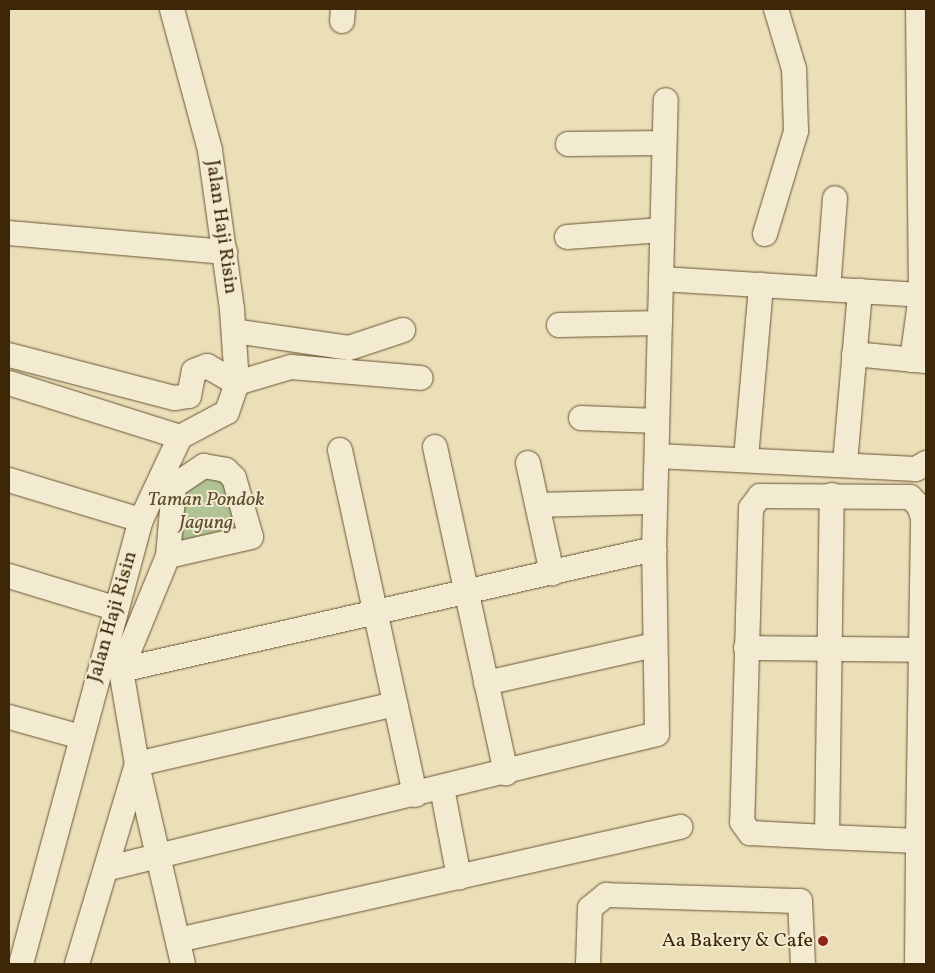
<!DOCTYPE html>
<html>
<head>
<meta charset="utf-8">
<style>
	body { margin:0 }
	#map { position:relative; width:935px; height:973px; overflow:hidden; background:#ebdfb8; font-family:Vollkorn,serif }
	div>[style] { position:absolute }
	[style*='--x'] { left:calc(var(--x)*1px); top:calc(var(--y)*1px); width:calc(var(--w)*1px); rotate:calc(var(--a)*1deg) }
	.green>* { inset:0; background:#b1c394 }
	.roads { filter:drop-shadow(0 0 1px #695532) drop-shadow(0 0 1px #695532) }
	.minor>* { height:24px; margin:-12px; padding:0 12px; transform-origin:12px; border-radius:12px; background:#f2ead1 }
	.dots>* { width:14px; height:14px; translate:-50% -50%; box-sizing:border-box; border:2px solid #f2ead1; border-radius:50% }
	span { translate:-50% -50%; white-space:nowrap; text-align:center; line-height:1.15; -webkit-text-stroke:4px #f2ead1; paint-order:stroke }
	.street-label { font-size:20px; color:#3e2706 }
	.park-label { font-size:20px; color:#5b4e2a; font-style:italic }
	.poi-label { font-size:20px; color:#3e2706 }
	.right { translate:-100% -50%; text-align:right }
	.frame { position:absolute; inset:0; border:10px solid #3e2706; pointer-events:none }
</style>
</head>
<body>
<div id="map">
	<div class="green">
		<i style="clip-path:polygon(216px 465px,247px 541px,168px 556px,171px 495px)"></i>
	</div>
	<div class="roads">
		<div class="minor">
			<i style="--x:342;--y:21;--w:12;--a:-85"></i>
			<i style="--x:568;--y:144;--w:96;--a:-0.6"></i>
			<i style="--x:9;--y:233;--w:217;--a:5"></i>
			<i style="--x:765;--y:234;--w:108;--a:-73.2"></i>
			<i style="--x:796;--y:131;--w:62;--a:-91.8"></i>
			<i style="--x:794;--y:69;--w:63;--a:-106.7"></i>
			<i style="--x:567;--y:237;--w:95;--a:-4.2"></i>
			<i style="--x:661;--y:279;--w:260;--a:3.5"></i>
			<i style="--x:828;--y:289;--w:91;--a:-85.6"></i>
			<i style="--x:559;--y:325;--w:101;--a:-1.1"></i>
			<i style="--x:234;--y:331;--w:116;--a:8.4"></i>
			<i style="--x:349;--y:348;--w:57;--a:-18.4"></i>
			<i style="--x:854;--y:354;--w:72;--a:5.6"></i>
			<i style="--x:9;--y:355;--w:171;--a:14.6"></i>
			<i style="--x:174;--y:398;--w:15;--a:-8"></i>
			<i style="--x:189;--y:396;--w:25;--a:-79"></i>
			<i style="--x:194;--y:371;--w:14;--a:-21"></i>
			<i style="--x:207;--y:366;--w:34;--a:30"></i>
			<i style="--x:237;--y:383;--w:56;--a:-16.5"></i>
			<i style="--x:291;--y:367;--w:130;--a:4.8"></i>
			<i style="--x:912;--y:360;--w:66;--a:-82.1"></i>
			<i style="--x:921;--y:295;--w:286;--a:-90.6"></i>
			<i style="--x:9;--y:383;--w:179;--a:17.5"></i>
			<i style="--x:581;--y:418;--w:76;--a:2.3"></i>
			<i style="--x:435;--y:447;--w:334;--a:77.7"></i>
			<i style="--x:340;--y:450;--w:353;--a:77.7"></i>
			<i style="--x:657;--y:456;--w:259;--a:2.9"></i>
			<i style="--x:916;--y:469;--w:12;--a:-31"></i>
			<i style="--x:746;--y:458;--w:174;--a:-85"></i>
			<i style="--x:528;--y:463;--w:113;--a:77.7"></i>
			<i style="--x:845;--y:463;--w:173;--a:-85"></i>
			<i style="--x:9;--y:480;--w:138;--a:16.9"></i>
			<i style="--x:538;--y:505;--w:117;--a:-1.5"></i>
			<i style="--x:9;--y:576;--w:110;--a:16.9"></i>
			<i style="--x:746;--y:648;--w:180;--a:0.6"></i>
			<i style="--x:121;--y:670;--w:123;--a:-67.6"></i>
			<i style="--x:168;--y:556;--w:70;--a:-85.1"></i>
			<i style="--x:174;--y:486;--w:36;--a:-34"></i>
			<i style="--x:204;--y:466;--w:22;--a:10"></i>
			<i style="--x:226;--y:470;--w:11;--a:45"></i>
			<i style="--x:234;--y:478;--w:61;--a:73.9"></i>
			<i style="--x:251;--y:537;--w:85;--a:167.1"></i>
			<i style="--x:486;--y:683;--w:173;--a:-12.7"></i>
			<i style="--x:9;--y:717;--w:75;--a:15.5"></i>
			<i style="--x:442;--y:788;--w:91;--a:79.2"></i>
			<i style="--x:827;--y:837;--w:342;--a:-89.2"></i>
			<i style="--x:109;--y:868;--w:564;--a:-13.74"></i>
			<i style="--x:657;--y:734;--w:185;--a:-90.9"></i>
			<i style="--x:654;--y:549;--w:449;--a:-88.5"></i>
			<i style="--x:178;--y:940;--w:515;--a:-12.69"></i>
			<i style="--x:21;--y:964;--w:460;--a:-74.9"></i>
			<i style="--x:141;--y:520;--w:92;--a:-64.8"></i>
			<i style="--x:180;--y:437;--w:53;--a:-28"></i>
			<i style="--x:227;--y:412;--w:31;--a:-71"></i>
			<i style="--x:237;--y:383;--w:74;--a:-93.9"></i>
			<i style="--x:232;--y:309;--w:161;--a:-97.9"></i>
			<i style="--x:210;--y:150;--w:146;--a:-105.1"></i>
			<i style="--x:77;--y:964;--w:209;--a:-73.3"></i>
			<i style="--x:137;--y:764;--w:265;--a:-13.1"></i>
			<i style="--x:183;--y:964;--w:205;--a:-103"></i>
			<i style="--x:137;--y:764;--w:95;--a:-99.7"></i>
			<i style="--x:121;--y:670;--w:547;--a:-12.79"></i>
			<i style="--x:588;--y:964;--w:56;--a:-88"></i>
			<i style="--x:590;--y:908;--w:21;--a:-39"></i>
			<i style="--x:606;--y:895;--w:194;--a:1.8"></i>
			<i style="--x:800;--y:901;--w:63;--a:87.3"></i>
			<i style="--x:917;--y:964;--w:123;--a:-89.5"></i>
			<i style="--x:918;--y:841;--w:323;--a:-89.1"></i>
			<i style="--x:923;--y:518;--w:13;--a:-108"></i>
			<i style="--x:919;--y:506;--w:13;--a:-135"></i>
			<i style="--x:910;--y:497;--w:150;--a:-179.6"></i>
			<i style="--x:760;--y:496;--w:15;--a:127"></i>
			<i style="--x:751;--y:508;--w:314;--a:91.6"></i>
			<i style="--x:742;--y:822;--w:14;--a:54"></i>
			<i style="--x:750;--y:833;--w:77;--a:3"></i>
			<i style="--x:827;--y:837;--w:91;--a:2.5"></i>
			<i style="--x:918;--y:841;--w:8;--a:0"></i>
		</div>
	</div>
	<div class="dots">
		<i style="left:823px;top:941px;background:#8f2418"></i>
	</div>
	<div class="street-label">
		<span style="left:221px;top:227px;rotate:82deg">Jalan Haji Risin</span>
		<span style="left:113px;top:617px;rotate:-74deg">Jalan Haji Risin</span>
	</div>
	<div class="park-label">
		<span style="left:206px;top:512px">Taman Pondok<br>Jagung</span>
	</div>
	<div class="poi-label">
		<span class="right" style="left:813px;top:941px">Aa Bakery &amp; Cafe</span>
	</div>
	<div class="frame"></div>
</div>
</body>
</html>
